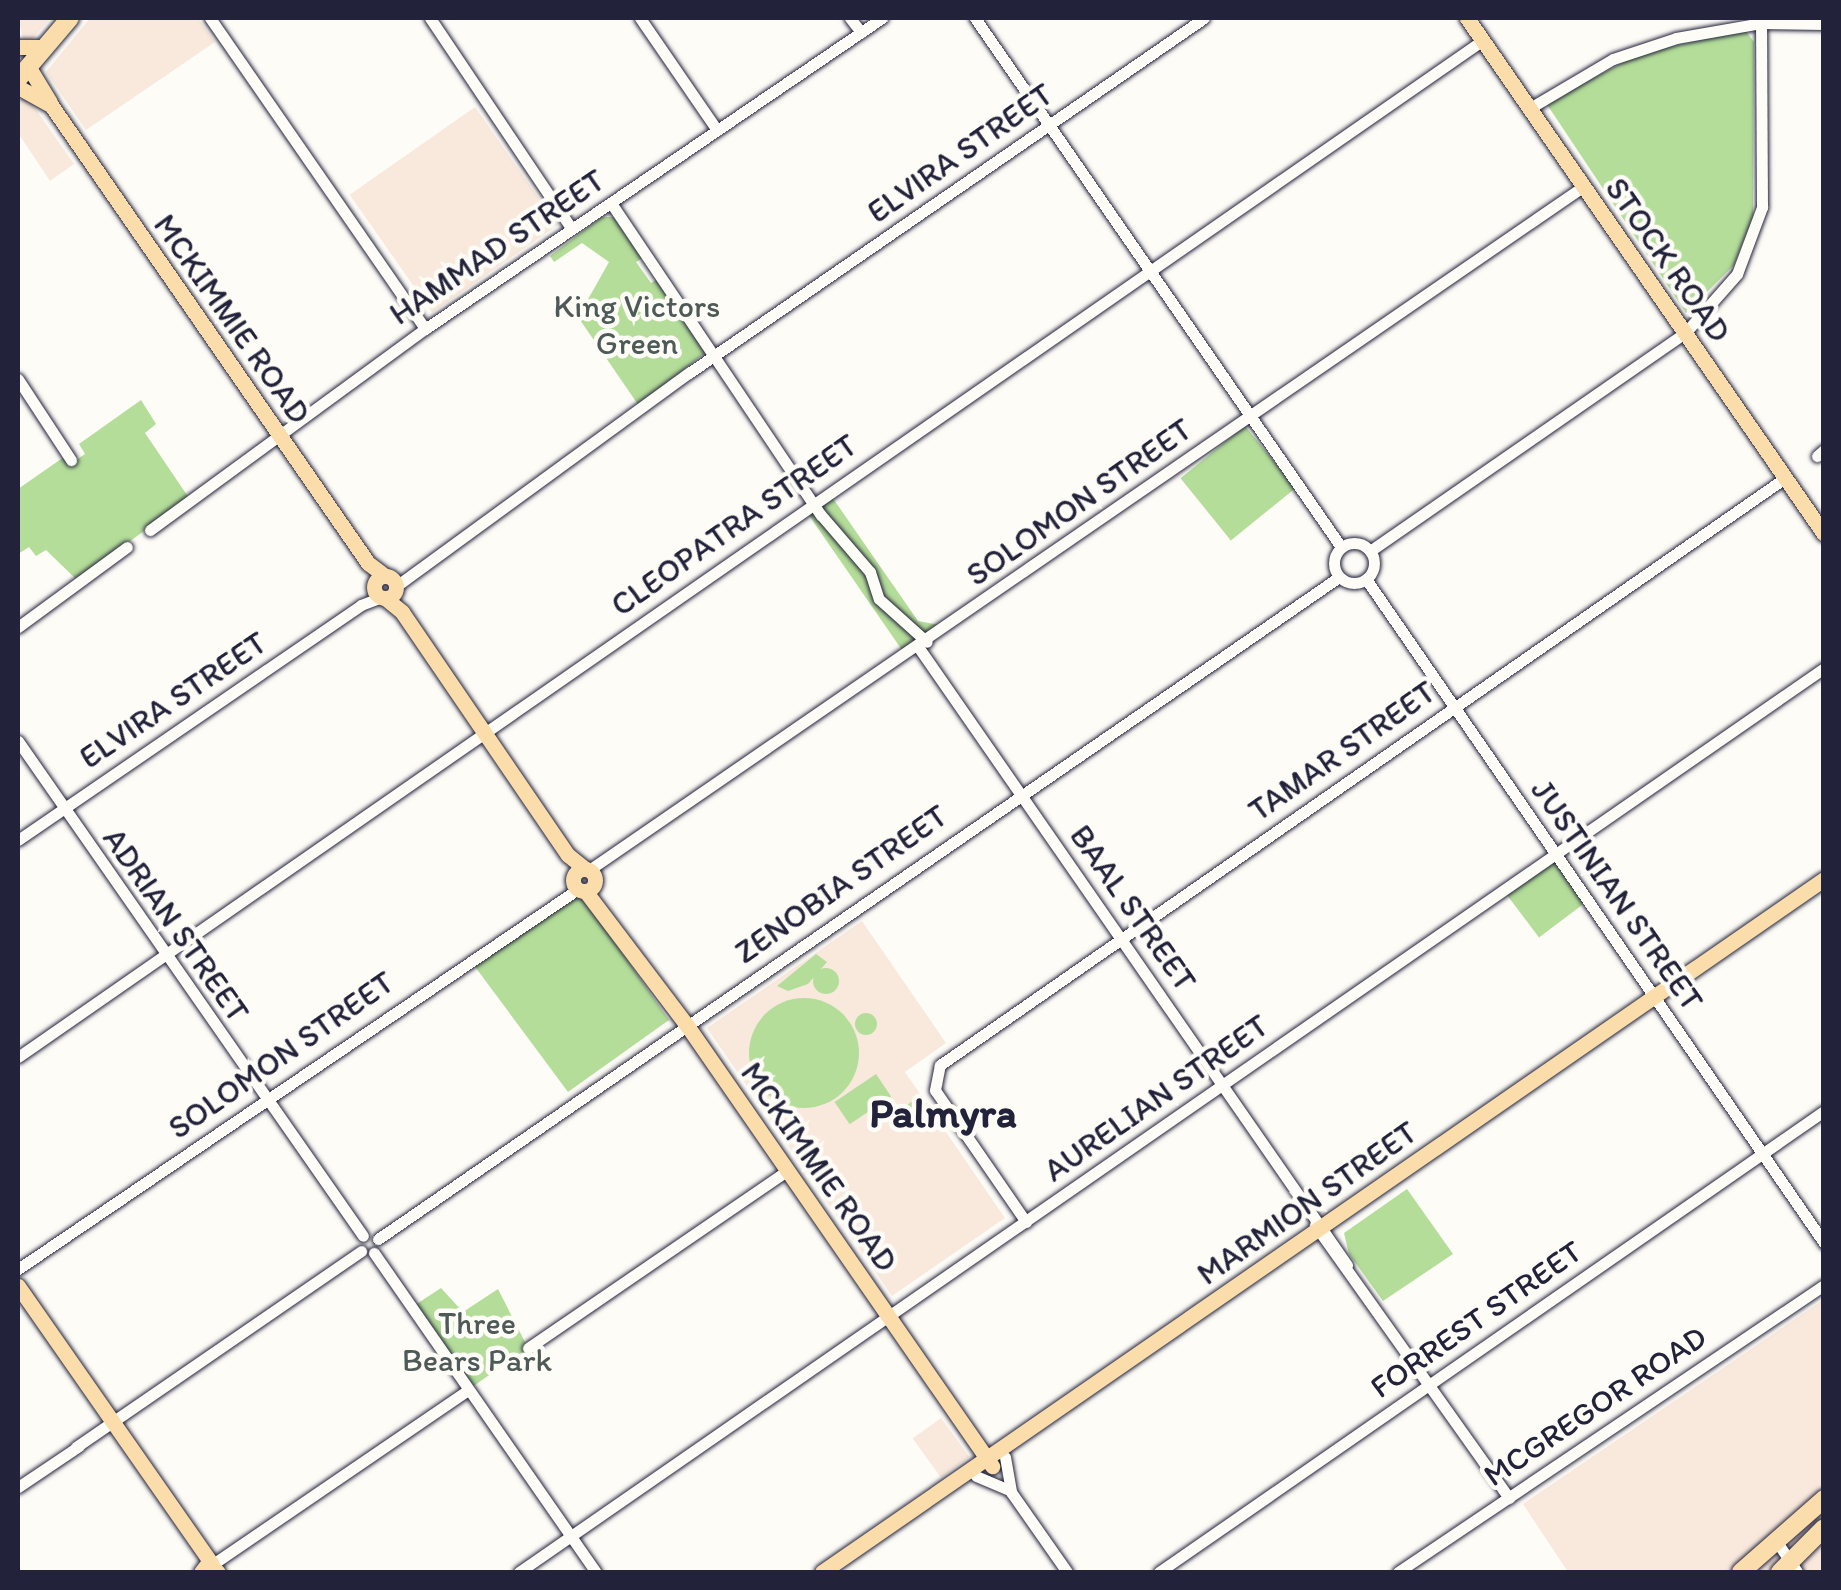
<!DOCTYPE html>
<html>
<head>
<meta charset="utf-8">
<style>
	body { margin:0 }
	#map { position:relative; width:1841px; height:1590px; overflow:hidden; background:#fdfcf7; font-family:Itim,sans-serif }
	div>[style] { position:absolute }
	[style*='--x'] { left:calc(var(--x)*1px); top:calc(var(--y)*1px); width:calc(var(--w)*1px); rotate:calc(var(--a)*1deg) }
	.built>* { inset:0; background:#f9e9dd; transform-origin:0 0 }
	.green>* { inset:0; background:#b4dd99; transform-origin:0 0 }
	.round { border-radius:50% }
	.roads { filter:drop-shadow(0 0 2px #22223b) drop-shadow(0 0 2px #22223b) }
	.minor>* { height:11px; margin:-5.5px; padding:0 5.5px; transform-origin:5.5px; border-radius:5.5px; background:#fdfcf7 }
	.minor>.ring { margin:-5.5px; padding:0; box-sizing:content-box; background:none; border:11px solid #fdfcf7; border-radius:50% }
	.major>* { height:15px; margin:-7.5px; padding:0 7.5px; transform-origin:7.5px; border-radius:7.5px; background:#fbddab }
	.major>.ring { margin:-7.5px; padding:0; box-sizing:content-box; background:none; border:15px solid #fbddab; border-radius:50% }
	.highway>* { height:18px; margin:-9px; padding:0 9px; transform-origin:9px; border-radius:9px; background:#fbddab }
	span { translate:-50% -50%; white-space:nowrap; text-align:center; line-height:1.15; -webkit-text-stroke:9px #fdfcf7; paint-order:stroke }
	.street-label { font-size:32px; color:#22223b }
	.park-label { font-size:32px; color:#4e5a57 }
	.district-label { font-size:42px; color:#22223b; font-weight:700 }
	.frame { position:absolute; inset:0; border:20px solid #22223b; pointer-events:none }
</style>
</head>
<body>
<div id="map">
	<div class="built">
		<i style="clip-path:polygon(18px 18px,51px 18px,32px 39px,23px 39px)"></i>
		<i style="clip-path:polygon(90px 18px,198px 18px,215px 42px,86px 130px,46px 72px)"></i>
		<i style="clip-path:polygon(25px 94px,74px 164px,50px 181px,18px 133px,18px 103px)"></i>
		<i style="left:475px;top:107px;width:144px;height:153px;rotate:55deg"></i>
		<i style="clip-path:polygon(862px 921px,946px 1043px,905px 1072px,1005px 1218px,892px 1296px,707px 1028px)"></i>
		<i style="clip-path:polygon(1823px 1300px,1823px 1572px,1568px 1572px,1523px 1504px)"></i>
		<i style="left:941px;top:1418px;width:48px;height:35px;rotate:54deg"></i>
	</div>
	<div class="green">
		<i style="clip-path:polygon(1745px 30px,1754px 42px,1753px 217px,1734px 265px,1686px 313px,1546px 103px,1639px 54px)"></i>
		<i style="clip-path:polygon(602px 217px,614px 217px,644px 257px,636px 262px,651px 283px,659px 278px,707px 351px,639px 406px,578px 317px,609px 262px,582px 243px,554px 262px,550px 256px)"></i>
		<i style="clip-path:polygon(141px 400px,156px 424px,145px 433px,189px 498px,77px 580px,46px 550px,36px 556px,29px 547px,18px 554px,18px 489px,64px 457px,69px 465px,85px 454px,79px 444px)"></i>
		<i style="left:1245px;top:426px;width:80px;height:83px;rotate:51deg"></i>
		<i style="clip-path:polygon(832px 497px,918px 621px,939px 625px,902px 650px,808px 514px)"></i>
		<i style="left:1554px;top:856px;width:56px;height:61px;rotate:53deg"></i>
		<i style="clip-path:polygon(573px 896px,583px 897px,669px 1020px,568px 1092px,473px 964px)"></i>
		<i style="clip-path:polygon(816px 954px,827px 962px,808px 984px,788px 991px,777px 986px)"></i>
		<i class="round" style="left:813px;top:968px;width:26px;height:26px"></i>
		<i class="round" style="left:749px;top:998px;width:110px;height:110px"></i>
		<i class="round" style="left:855px;top:1013px;width:22px;height:22px"></i>
		<i style="left:876px;top:1074px;width:27px;height:50px;rotate:56deg"></i>
		<i class="round" style="left:905px;top:1100px;width:26px;height:26px"></i>
		<i style="clip-path:polygon(1407px 1189px,1453px 1254px,1383px 1301px,1349px 1254px,1344px 1233px)"></i>
		<i style="clip-path:polygon(441px 1288px,463px 1312px,498px 1289px,528px 1348px,465px 1392px,409px 1309px)"></i>
	</div>
	<div class="roads">
		<div class="minor">
			<i style="--x:210;--y:18;--w:378;--a:55.3"></i>
			<i style="--x:430;--y:18;--w:254;--a:56.1"></i>
			<i style="--x:640;--y:18;--w:136;--a:55.5"></i>
			<i style="--x:850;--y:18;--w:18;--a:52"></i>
			<i style="--x:975;--y:18;--w:643;--a:55.32"></i>
			<i style="--x:1530;--y:108;--w:96;--a:-30.6"></i>
			<i style="--x:1613;--y:59;--w:66;--a:-18.4"></i>
			<i style="--x:1676;--y:38;--w:86;--a:-10"></i>
			<i style="--x:1761;--y:23;--w:63;--a:0.9"></i>
			<i style="--x:611;--y:203;--w:376;--a:56.1"></i>
			<i style="--x:821;--y:515;--w:75;--a:49.3"></i>
			<i style="--x:870;--y:572;--w:28;--a:72"></i>
			<i style="--x:879;--y:599;--w:64;--a:41.9"></i>
			<i style="--x:18;--y:379;--w:97;--a:56.8"></i>
			<i style="--x:1817;--y:456;--w:9;--a:-41"></i>
			<i style="--x:150;--y:530;--w:341;--a:-36.2"></i>
			<i style="--x:425;--y:329;--w:553;--a:-34.24"></i>
			<i class="ring" style="left:1334px;top:543px;width:29px;height:29px"></i>
			<i style="--x:1370;--y:551;--w:383;--a:-34.7"></i>
			<i style="--x:1685;--y:333;--w:79;--a:-48.6"></i>
			<i style="--x:1737;--y:274;--w:72;--a:-69.5"></i>
			<i style="--x:1762;--y:207;--w:189;--a:-90.3"></i>
			<i style="--x:1366;--y:579;--w:807;--a:55.4"></i>
			<i style="--x:395;--y:587;--w:364;--a:-36.1"></i>
			<i style="--x:689;--y:373;--w:625;--a:-34.58"></i>
			<i style="--x:18;--y:627;--w:135;--a:-36.3"></i>
			<i style="--x:919;--y:648;--w:751;--a:55.25"></i>
			<i style="--x:18;--y:741;--w:603;--a:55.12"></i>
			<i style="--x:18;--y:840;--w:416;--a:-34.4"></i>
			<i style="--x:361;--y:605;--w:22;--a:-21"></i>
			<i style="--x:589;--y:870;--w:1207;--a:-34.51"></i>
			<i style="--x:18;--y:1057;--w:1783;--a:-34.77"></i>
			<i style="--x:1026;--y:1222;--w:160;--a:-124.6"></i>
			<i style="--x:935;--y:1090;--w:25;--a:-79"></i>
			<i style="--x:940;--y:1065;--w:1029;--a:-34.79"></i>
			<i style="--x:1315;--y:1225;--w:335;--a:54.6"></i>
			<i style="--x:378;--y:1239;--w:1167;--a:-34.56"></i>
			<i style="--x:374;--y:1253;--w:389;--a:55.2"></i>
			<i style="--x:18;--y:1269;--w:677;--a:-34.16"></i>
			<i style="--x:528;--y:1348;--w:315;--a:-34.4"></i>
			<i style="--x:76;--y:1447;--w:346;--a:-34.5"></i>
			<i style="--x:1005;--y:1457;--w:36;--a:80"></i>
			<i style="--x:1011;--y:1492;--w:98;--a:55"></i>
			<i style="--x:976;--y:1476;--w:34;--a:23"></i>
			<i style="--x:18;--y:1487;--w:73;--a:-33.9"></i>
			<i style="--x:1777;--y:1542;--w:36;--a:56"></i>
			<i style="--x:213;--y:1564;--w:305;--a:-34.3"></i>
			<i style="--x:519;--y:1572;--w:1588;--a:-34.71"></i>
			<i style="--x:1159;--y:1572;--w:809;--a:-34.73"></i>
			<i style="--x:1398;--y:1572;--w:514;--a:-33.97"></i>
		</div>
		<div class="major">
			<i style="--x:1467;--y:18;--w:627;--a:55.32"></i>
			<i style="--x:18;--y:47;--w:26;--a:0"></i>
			<i style="--x:28;--y:66;--w:42;--a:58.6"></i>
			<i style="--x:18;--y:87;--w:38;--a:29"></i>
			<i style="--x:51;--y:105;--w:557;--a:55.31"></i>
			<i style="--x:368;--y:563;--w:21;--a:37"></i>
			<i class="ring" style="left:374px;top:576px;width:7px;height:7px"></i>
			<i style="--x:385;--y:598;--w:22;--a:39"></i>
			<i style="--x:402;--y:612;--w:294;--a:55.7"></i>
			<i style="--x:568;--y:855;--w:22;--a:39"></i>
			<i class="ring" style="left:573px;top:869px;width:7px;height:7px"></i>
			<i style="--x:586;--y:892;--w:166;--a:52.9"></i>
			<i style="--x:686;--y:1024;--w:538;--a:55.3"></i>
			<i style="--x:18;--y:1286;--w:338;--a:55.1"></i>
			<i style="--x:201;--y:1572;--w:11;--a:-52"></i>
			<i style="--x:208;--y:1563;--w:13;--a:42"></i>
			<i style="--x:822;--y:1572;--w:1218;--a:-34.67"></i>
		</div>
		<div class="highway">
			<i style="--x:18;--y:79;--w:80;--a:-49.6"></i>
			<i style="--x:1741;--y:1572;--w:111;--a:-41.3"></i>
			<i style="--x:1780;--y:1572;--w:62;--a:-45"></i>
		</div>
	</div>
	<div class="street-label">
		<span style="left:960px;top:153px;rotate:-35deg">ELVIRA STREET</span>
		<span style="left:497px;top:247px;rotate:-34deg">HAMMAD STREET</span>
		<span style="left:1668px;top:260px;rotate:55deg">STOCK ROAD</span>
		<span style="left:232px;top:319px;rotate:55deg">MCKIMMIE ROAD</span>
		<span style="left:1079px;top:502px;rotate:-35deg">SOLOMON STREET</span>
		<span style="left:734px;top:525px;rotate:-35deg">CLEOPATRA STREET</span>
		<span style="left:173px;top:700px;rotate:-34deg">ELVIRA STREET</span>
		<span style="left:1342px;top:751px;rotate:-35deg">TAMAR STREET</span>
		<span style="left:841px;top:884px;rotate:-35deg">ZENOBIA STREET</span>
		<span style="left:1617px;top:895px;rotate:55deg">JUSTINIAN STREET</span>
		<span style="left:1133px;top:908px;rotate:55deg">BAAL STREET</span>
		<span style="left:176px;top:925px;rotate:55deg">ADRIAN STREET</span>
		<span style="left:281px;top:1055px;rotate:-35deg">SOLOMON STREET</span>
		<span style="left:1156px;top:1098px;rotate:-35deg">AURELIAN STREET</span>
		<span style="left:819px;top:1167px;rotate:55deg">MCKIMMIE ROAD</span>
		<span style="left:1307px;top:1203px;rotate:-35deg">MARMION STREET</span>
		<span style="left:1476px;top:1319px;rotate:-35deg">FORREST STREET</span>
		<span style="left:1595px;top:1406px;rotate:-34deg">MCGREGOR ROAD</span>
	</div>
	<div class="park-label">
		<span style="left:637px;top:325px">King Victors<br>Green</span>
		<span style="left:477px;top:1342px">Three<br>Bears Park</span>
	</div>
	<div class="district-label">
		<span style="left:943px;top:1113px">Palmyra</span>
	</div>
	<div class="frame"></div>
</div>
</body>
</html>
